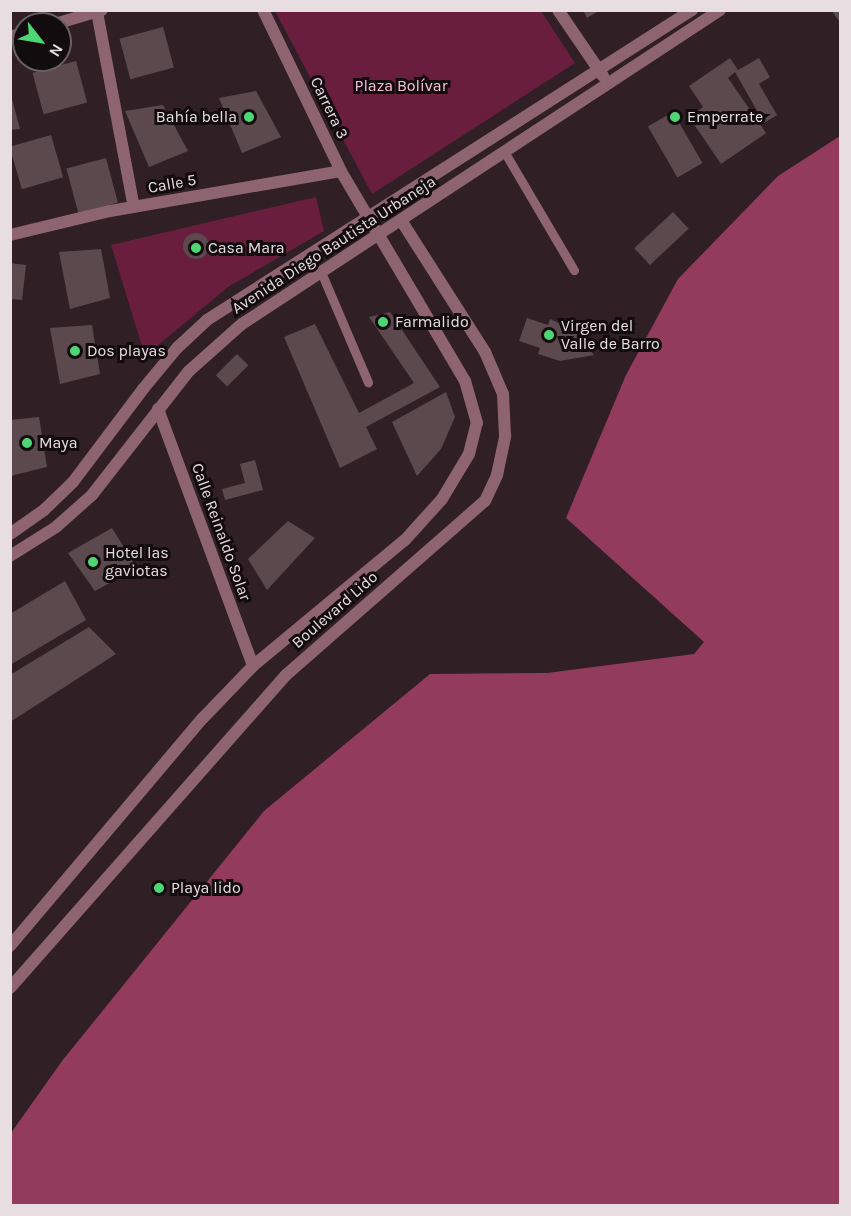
<!DOCTYPE html>
<html>
<head>
<meta charset="utf-8">
<style>
	body { margin:0 }
	#map { position:relative; width:851px; height:1216px; overflow:hidden; background:#302025; font-family:Karla,sans-serif }
	div>[style] { position:absolute }
	[style*='--x'] { left:calc(var(--x)*1px); top:calc(var(--y)*1px); width:calc(var(--w)*1px); rotate:calc(var(--a)*1deg) }
	.green>* { inset:0; background:#681e3c }
	.water>* { inset:0; background:#933b5c }
	.building>* { inset:0; background:#5b494e; transform-origin:0 0 }
	.round { border-radius:50% }
	.lane>* { height:9px; margin:-4.5px; padding:0 4.5px; transform-origin:4.5px; border-radius:4.5px; background:#8e6471 }
	.street>* { height:12px; margin:-6px; padding:0 6px; transform-origin:6px; border-radius:6px; background:#8e6471 }
	.dots>* { width:16px; height:16px; translate:-50% -50%; box-sizing:border-box; border:3px solid #130c0e; border-radius:50% }
	span { translate:-50% -50%; white-space:nowrap; text-align:center; line-height:1.15; -webkit-text-stroke:6px #130c0e; paint-order:stroke }
	.park-label { font-size:16px; color:#f6c2d1 }
	.street-label { font-size:16px; color:#e8dde0 }
	.poi-label { font-size:16px; color:#e8dde0 }
	.right { translate:-100% -50%; text-align:right }
	.left { translate:0 -50%; text-align:left }
	.frame { position:absolute; inset:0; border:12px solid #e8dde0; pointer-events:none }
	.north { position:absolute; left:12px; top:12px; width:60px; height:60px; box-sizing:border-box; background:#130c0e; border:2px solid #686062; border-radius:50%; rotate:121deg; font-size:16px; font-weight:700; line-height:24px; text-align:center; color:#e8dde0 }
	.north::after { content:''; display:block; margin:auto; width:21px; height:27px; background:#4ed675; clip-path:polygon(50% 0,100% 100%,50% 72%,0 100%) }
</style>
</head>
<body>
<div id="map">
	<div class="green">
		<i style="clip-path:polygon(275px 11px,541px 11px,575px 63px,372px 194px)"></i>
		<i style="clip-path:polygon(316px 197px,324px 231px,228px 287px,145px 356px,111px 245px)"></i>
	</div>
	<div class="water">
		<i style="clip-path:polygon(840px 136px,840px 1205px,11px 1205px,11px 1133px,62px 1061px,264px 811px,430px 674px,547px 673px,694px 654px,704px 642px,566px 518px,626px 375px,678px 279px,778px 176px)"></i>
	</div>
	<div class="building">
		<i style="clip-path:polygon(583px 10px,600px 10px,587px 18px)"></i>
		<i style="clip-path:polygon(835px 10px,840px 10px,840px 22px,833px 13px)"></i>
		<i style="left:163px;top:27px;width:42px;height:45px;rotate:75deg"></i>
		<i style="clip-path:polygon(730px 58px,738px 70px,759px 58px,770px 77px,759px 84px,777px 115px,764px 123px,735px 72px,728px 78px,766px 133px,721px 164px,689px 117px,703px 107px,689px 86px)"></i>
		<i style="left:76px;top:61px;width:43px;height:45px;rotate:75deg"></i>
		<i style="clip-path:polygon(10px 91px,20px 129px,10px 130px)"></i>
		<i style="clip-path:polygon(256px 91px,281px 137px,242px 153px,219px 98px)"></i>
		<i style="clip-path:polygon(163px 105px,188px 151px,149px 167px,125px 111px)"></i>
		<i style="left:673px;top:112px;width:59px;height:29px;rotate:60deg"></i>
		<i style="left:51px;top:135px;width:44px;height:43px;rotate:74deg"></i>
		<i style="left:106px;top:158px;width:46px;height:41px;rotate:75deg"></i>
		<i style="left:673px;top:212px;width:23px;height:53px;rotate:47deg"></i>
		<i class="round" style="left:183px;top:233px;width:26px;height:26px"></i>
		<i style="clip-path:polygon(101px 249px,110px 298px,70px 309px,59px 252px)"></i>
		<i style="clip-path:polygon(10px 263px,26px 265px,22px 300px,10px 299px)"></i>
		<i style="clip-path:polygon(390px 312px,440px 387px,366px 427px,377px 449px,340px 468px,284px 337px,315px 324px,359px 413px,414px 383px,369px 317px)"></i>
		<i style="clip-path:polygon(527px 318px,548px 325px,550px 319px,572px 329px,594px 355px,560px 361px,538px 354px,540px 348px,519px 341px)"></i>
		<i style="clip-path:polygon(92px 325px,100px 374px,60px 384px,50px 328px)"></i>
		<i style="left:237px;top:354px;width:16px;height:30px;rotate:45deg"></i>
		<i style="clip-path:polygon(446px 392px,455px 417px,441px 449px,417px 476px,392px 422px)"></i>
		<i style="clip-path:polygon(39px 417px,47px 467px,10px 476px,10px 420px)"></i>
		<i style="clip-path:polygon(255px 460px,263px 490px,225px 500px,222px 489px,245px 483px,240px 464px)"></i>
		<i style="clip-path:polygon(288px 521px,315px 538px,267px 590px,248px 559px)"></i>
		<i style="clip-path:polygon(112px 528px,137px 568px,95px 591px,68px 553px)"></i>
		<i style="clip-path:polygon(65px 581px,86px 620px,10px 665px,10px 614px)"></i>
		<i style="clip-path:polygon(89px 627px,116px 654px,10px 722px,10px 675px)"></i>
	</div>
	<div class="lane">
		<i style="--x:505;--y:153;--w:136;--a:59.5"></i>
		<i style="--x:321;--y:272;--w:120;--a:66.9"></i>
	</div>
	<div class="street">
		<i style="--x:558;--y:10;--w:80;--a:55.7"></i>
		<i style="--x:97;--y:12;--w:198;--a:79.3"></i>
		<i style="--x:55;--y:24;--w:49;--a:-16.6"></i>
		<i style="--x:10;--y:37;--w:15;--a:-16"></i>
		<i style="--x:10;--y:235;--w:103;--a:-13.5"></i>
		<i style="--x:110;--y:211;--w:234;--a:-9.8"></i>
		<i style="--x:158;--y:409;--w:274;--a:69.7"></i>
		<i style="--x:10;--y:534;--w:42;--a:-35.2"></i>
		<i style="--x:44;--y:510;--w:40;--a:-44"></i>
		<i style="--x:73;--y:482;--w:116;--a:-53"></i>
		<i style="--x:143;--y:389;--w:53;--a:-50.3"></i>
		<i style="--x:177;--y:348;--w:41;--a:-43"></i>
		<i style="--x:207;--y:320;--w:576;--a:-32.59"></i>
		<i style="--x:10;--y:556;--w:54;--a:-32.2"></i>
		<i style="--x:56;--y:527;--w:48;--a:-41.6"></i>
		<i style="--x:92;--y:495;--w:157;--a:-52"></i>
		<i style="--x:189;--y:371;--w:71;--a:-41.6"></i>
		<i style="--x:242;--y:324;--w:572;--a:-33.3"></i>
		<i style="--x:10;--y:946;--w:299;--a:-49.8"></i>
		<i style="--x:203;--y:718;--w:72;--a:-46.1"></i>
		<i style="--x:253;--y:666;--w:197;--a:-39.7"></i>
		<i style="--x:405;--y:540;--w:55;--a:-47.9"></i>
		<i style="--x:442;--y:499;--w:52;--a:-59"></i>
		<i style="--x:469;--y:454;--w:32;--a:-76"></i>
		<i style="--x:477;--y:423;--w:44;--a:-105.9"></i>
		<i style="--x:465;--y:381;--w:244;--a:-120.6"></i>
		<i style="--x:341;--y:171;--w:179;--a:-115.8"></i>
		<i style="--x:10;--y:988;--w:417;--a:-48.6"></i>
		<i style="--x:286;--y:675;--w:264;--a:-41.2"></i>
		<i style="--x:485;--y:501;--w:29;--a:-65"></i>
		<i style="--x:497;--y:475;--w:40;--a:-78"></i>
		<i style="--x:505;--y:436;--w:42;--a:-92.7"></i>
		<i style="--x:503;--y:394;--w:46;--a:-113.2"></i>
		<i style="--x:485;--y:352;--w:156;--a:-122.5"></i>
	</div>
	<div class="dots">
		<i style="left:249px;top:117px;background:#4ed675"></i>
		<i style="left:675px;top:117px;background:#4ed675"></i>
		<i style="left:196px;top:248px;background:#4ed675"></i>
		<i style="left:383px;top:322px;background:#4ed675"></i>
		<i style="left:549px;top:335px;background:#4ed675"></i>
		<i style="left:75px;top:351px;background:#4ed675"></i>
		<i style="left:27px;top:443px;background:#4ed675"></i>
		<i style="left:93px;top:562px;background:#4ed675"></i>
		<i style="left:159px;top:888px;background:#4ed675"></i>
	</div>
	<div class="park-label">
		<span style="left:401px;top:86px">Plaza Bolívar</span>
	</div>
	<div class="street-label">
		<span style="left:329px;top:108px;rotate:64deg">Carrera 3</span>
		<span style="left:172px;top:184px;rotate:-10deg">Calle 5</span>
		<span style="left:334px;top:245px;rotate:-33deg">Avenida Diego Bautista Urbaneja</span>
		<span style="left:221px;top:532px;rotate:70deg">Calle Reinaldo Solar</span>
		<span style="left:335px;top:610px;rotate:-41deg">Boulevard Lido</span>
	</div>
	<div class="poi-label">
		<span class="right" style="left:237px;top:117px">Bahía bella</span>
		<span class="left" style="left:687px;top:117px">Emperrate</span>
		<span class="left" style="left:208px;top:248px">Casa Mara</span>
		<span class="left" style="left:395px;top:322px">Farmalido</span>
		<span class="left" style="left:561px;top:335px">Virgen del<br>Valle de Barro</span>
		<span class="left" style="left:87px;top:351px">Dos playas</span>
		<span class="left" style="left:39px;top:443px">Maya</span>
		<span class="left" style="left:105px;top:562px">Hotel las<br>gaviotas</span>
		<span class="left" style="left:171px;top:888px">Playa lido</span>
	</div>
	<div class="frame"></div>
	<div class="north">N</div>
</div>
</body>
</html>
